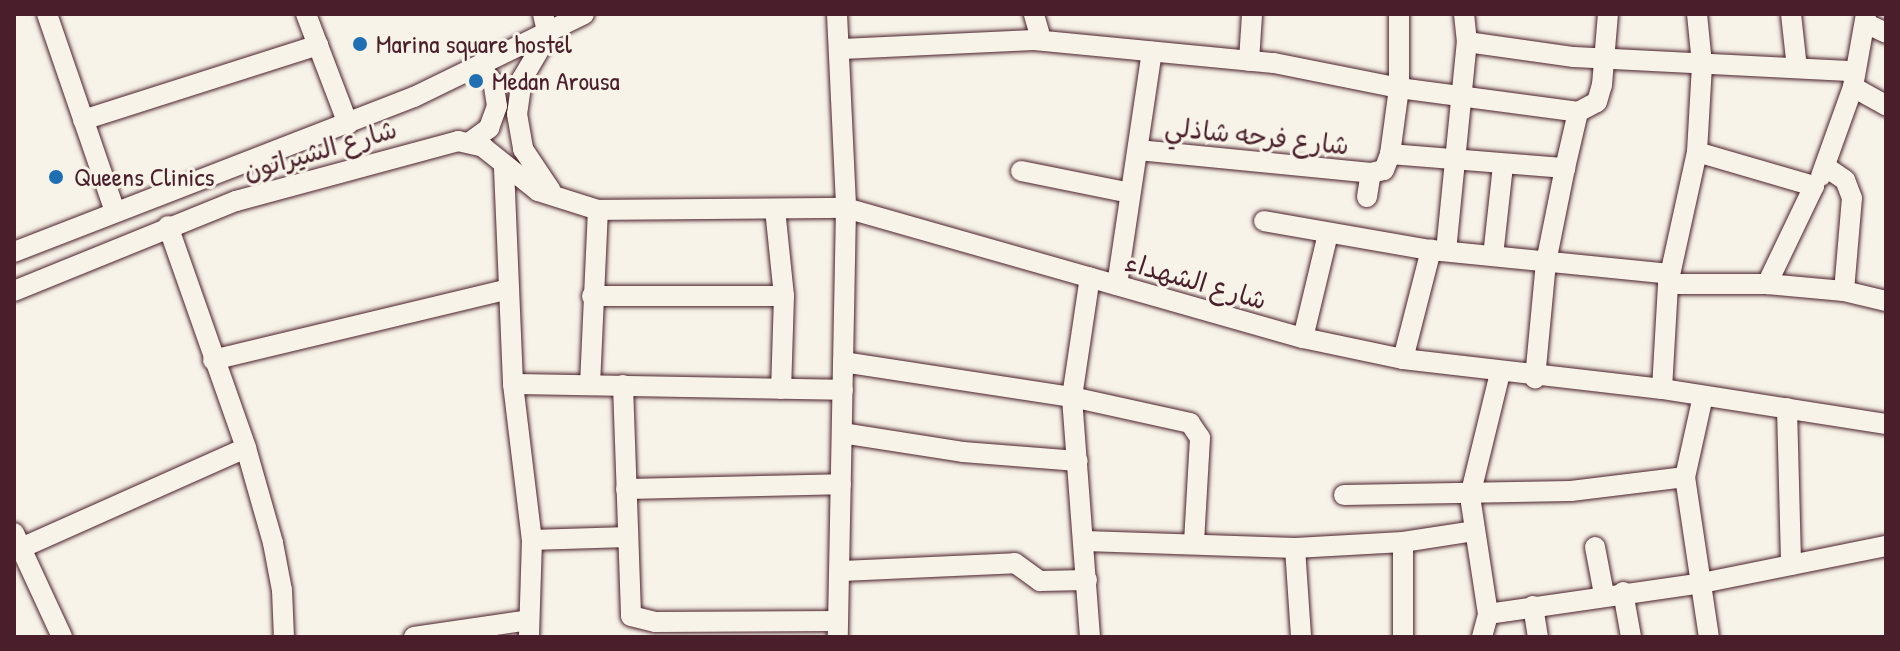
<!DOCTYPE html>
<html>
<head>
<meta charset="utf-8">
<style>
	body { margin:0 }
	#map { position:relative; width:1900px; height:651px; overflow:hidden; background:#f7f3e8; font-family:"Patrick Hand","Playpen Sans Arabic",sans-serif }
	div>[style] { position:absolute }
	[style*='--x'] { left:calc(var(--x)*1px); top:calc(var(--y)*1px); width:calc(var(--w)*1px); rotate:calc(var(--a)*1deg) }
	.roads { filter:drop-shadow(0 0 2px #4a1f2b) drop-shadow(0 0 2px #4a1f2b) }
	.minor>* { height:20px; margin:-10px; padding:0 10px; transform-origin:10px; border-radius:10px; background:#f7f3e8 }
	.dots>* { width:22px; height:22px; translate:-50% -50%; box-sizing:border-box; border:4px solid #f7f3e8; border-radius:50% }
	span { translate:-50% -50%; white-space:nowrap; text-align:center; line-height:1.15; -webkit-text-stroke:6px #f7f3e8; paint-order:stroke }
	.poi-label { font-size:26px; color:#4a1f2b }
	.left { translate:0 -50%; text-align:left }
	.street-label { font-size:26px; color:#4a1f2b }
	.frame { position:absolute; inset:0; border:16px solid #4a1f2b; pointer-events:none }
</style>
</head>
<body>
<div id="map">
	<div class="roads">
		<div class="minor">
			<i style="--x:47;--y:14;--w:208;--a:71"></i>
			<i style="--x:306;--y:14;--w:118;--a:69.1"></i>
			<i style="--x:543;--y:14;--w:22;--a:77"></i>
			<i style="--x:548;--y:35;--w:51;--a:120.6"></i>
			<i style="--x:522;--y:79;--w:35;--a:98"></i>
			<i style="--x:517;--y:114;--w:36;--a:80"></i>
			<i style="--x:523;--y:149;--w:50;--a:56.3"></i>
			<i style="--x:837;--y:14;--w:194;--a:87.3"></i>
			<i style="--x:846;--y:208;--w:429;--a:91.1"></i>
			<i style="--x:1464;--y:14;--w:28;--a:84"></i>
			<i style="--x:1791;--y:14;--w:54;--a:83.7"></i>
			<i style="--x:1866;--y:14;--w:74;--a:100.1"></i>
			<i style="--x:1853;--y:87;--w:38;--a:29"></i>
			<i style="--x:1865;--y:23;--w:23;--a:25"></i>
			<i style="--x:1034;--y:40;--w:9;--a:-58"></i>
			<i style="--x:1039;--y:32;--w:19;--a:-106"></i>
			<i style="--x:842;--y:49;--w:192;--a:-2.7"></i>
			<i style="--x:1034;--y:40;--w:241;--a:5.5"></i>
			<i style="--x:1274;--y:63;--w:127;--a:11.3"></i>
			<i style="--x:1399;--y:88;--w:181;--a:7.6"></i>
			<i style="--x:1578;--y:112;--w:21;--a:-28"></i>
			<i style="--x:1597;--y:102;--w:18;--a:-74"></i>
			<i style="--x:1602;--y:85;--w:71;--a:-85.2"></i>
			<i style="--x:1249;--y:61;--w:47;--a:-86.3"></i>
			<i style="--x:83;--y:120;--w:247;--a:-17.7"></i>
			<i style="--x:470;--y:142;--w:24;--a:-36"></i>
			<i style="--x:489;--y:128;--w:23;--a:-70"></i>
			<i style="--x:497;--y:106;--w:24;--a:-99"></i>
			<i style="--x:493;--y:82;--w:21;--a:-133"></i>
			<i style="--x:1138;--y:150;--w:234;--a:5.6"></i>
			<i style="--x:1371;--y:173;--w:13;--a:-13"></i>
			<i style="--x:1384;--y:170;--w:17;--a:-69"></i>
			<i style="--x:1390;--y:154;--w:176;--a:4.6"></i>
			<i style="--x:1565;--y:168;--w:96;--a:101.4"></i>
			<i style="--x:1546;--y:262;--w:117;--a:95.4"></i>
			<i style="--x:1697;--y:152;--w:122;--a:16.2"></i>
			<i style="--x:1814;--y:186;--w:109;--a:115.6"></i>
			<i style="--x:1390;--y:154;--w:67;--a:-82.2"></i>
			<i style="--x:1399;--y:88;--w:74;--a:-90"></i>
			<i style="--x:504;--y:168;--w:216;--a:87.6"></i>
			<i style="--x:513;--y:384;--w:157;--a:83.1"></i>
			<i style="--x:532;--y:540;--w:97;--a:91.8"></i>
			<i style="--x:1565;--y:168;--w:57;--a:-76.9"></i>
			<i style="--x:1021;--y:171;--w:111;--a:11.4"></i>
			<i style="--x:1821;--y:176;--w:95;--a:-70.2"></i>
			<i style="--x:1367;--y:197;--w:24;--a:-81"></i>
			<i style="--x:775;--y:209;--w:87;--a:84.1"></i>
			<i style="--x:784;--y:296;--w:93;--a:91.8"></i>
			<i style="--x:1264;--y:221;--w:169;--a:9.9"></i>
			<i style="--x:1431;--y:250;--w:240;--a:5.7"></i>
			<i style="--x:168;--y:226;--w:235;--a:70.6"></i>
			<i style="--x:246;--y:448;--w:99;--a:74.1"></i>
			<i style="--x:273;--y:543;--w:48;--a:79.2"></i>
			<i style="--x:282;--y:590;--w:47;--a:87.6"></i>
			<i style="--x:1446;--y:251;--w:210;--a:-84.3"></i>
			<i style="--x:1467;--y:42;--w:108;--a:8"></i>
			<i style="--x:1574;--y:57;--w:280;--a:2.9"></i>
			<i style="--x:14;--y:252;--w:429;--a:-21.2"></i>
			<i style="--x:414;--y:97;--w:189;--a:-26"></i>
			<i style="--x:1493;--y:256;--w:92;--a:-83.7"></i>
			<i style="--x:1668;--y:284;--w:99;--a:0"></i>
			<i style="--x:1767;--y:284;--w:77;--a:5.2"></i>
			<i style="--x:1844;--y:291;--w:93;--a:-85.1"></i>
			<i style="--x:1852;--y:198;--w:19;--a:-111"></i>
			<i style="--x:1845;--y:180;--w:23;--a:-146"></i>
			<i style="--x:1117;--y:285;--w:236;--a:-81.5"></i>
			<i style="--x:14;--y:291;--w:240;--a:-22.1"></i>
			<i style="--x:236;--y:201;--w:230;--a:-15.1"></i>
			<i style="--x:458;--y:141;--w:26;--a:13"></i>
			<i style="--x:483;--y:147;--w:70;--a:38.7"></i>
			<i style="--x:538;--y:191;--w:63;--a:17.6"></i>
			<i style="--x:598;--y:210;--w:248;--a:-0.5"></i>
			<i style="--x:846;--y:208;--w:475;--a:15.9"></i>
			<i style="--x:1303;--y:338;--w:102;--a:11.9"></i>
			<i style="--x:1403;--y:359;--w:261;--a:6.6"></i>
			<i style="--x:1662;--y:389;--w:227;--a:8.9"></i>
			<i style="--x:1844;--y:291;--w:43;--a:13.4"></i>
			<i style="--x:592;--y:296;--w:192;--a:0"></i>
			<i style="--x:1303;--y:338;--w:107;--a:-76.5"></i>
			<i style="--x:1403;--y:359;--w:113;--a:-75.6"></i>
			<i style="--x:213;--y:360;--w:303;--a:-13.5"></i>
			<i style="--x:843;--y:362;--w:232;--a:8.7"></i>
			<i style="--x:1072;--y:397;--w:121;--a:12.4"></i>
			<i style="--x:1190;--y:423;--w:18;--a:56"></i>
			<i style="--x:1200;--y:438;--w:104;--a:93.3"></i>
			<i style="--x:513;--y:384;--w:330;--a:1"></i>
			<i style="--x:590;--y:385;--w:175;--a:-87.4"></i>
			<i style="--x:623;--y:385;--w:231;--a:88"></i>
			<i style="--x:631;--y:616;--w:25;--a:14"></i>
			<i style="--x:655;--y:622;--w:183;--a:-0.3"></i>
			<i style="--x:1662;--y:389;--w:105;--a:-86.7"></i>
			<i style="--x:1668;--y:284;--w:135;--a:-77.6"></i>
			<i style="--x:1697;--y:152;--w:88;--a:-86.7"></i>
			<i style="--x:1702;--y:64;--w:50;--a:-95.7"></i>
			<i style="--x:1703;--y:396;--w:83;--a:102.5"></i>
			<i style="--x:1685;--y:477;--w:162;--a:81.5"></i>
			<i style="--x:1787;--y:408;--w:157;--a:88.5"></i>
			<i style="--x:842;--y:433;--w:122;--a:8.9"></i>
			<i style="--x:963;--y:452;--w:115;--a:4.5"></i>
			<i style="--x:626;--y:489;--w:215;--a:-1.3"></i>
			<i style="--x:1344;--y:495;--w:227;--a:-1"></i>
			<i style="--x:1571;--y:491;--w:115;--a:-7"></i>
			<i style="--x:14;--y:533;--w:115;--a:65.2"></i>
			<i style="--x:532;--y:540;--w:95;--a:-1.8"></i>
			<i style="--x:1085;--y:541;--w:210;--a:1.9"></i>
			<i style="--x:1295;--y:548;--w:108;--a:-3.2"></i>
			<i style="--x:1403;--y:542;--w:73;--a:-8.7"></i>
			<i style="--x:1403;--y:542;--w:95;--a:90"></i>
			<i style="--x:1595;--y:547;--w:48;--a:79.2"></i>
			<i style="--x:21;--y:548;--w:246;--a:-24"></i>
			<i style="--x:1295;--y:548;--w:89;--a:86.1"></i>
			<i style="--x:842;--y:571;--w:173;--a:-2.6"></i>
			<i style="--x:1015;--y:563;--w:31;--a:36"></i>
			<i style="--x:1040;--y:581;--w:47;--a:-1.2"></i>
			<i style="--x:1623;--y:592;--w:46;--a:79.9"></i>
			<i style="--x:1533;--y:606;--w:31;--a:81"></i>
			<i style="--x:1488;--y:614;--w:211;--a:-8.2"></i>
			<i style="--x:1697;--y:584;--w:193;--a:-11.4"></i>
			<i style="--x:414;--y:637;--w:116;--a:-8.4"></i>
			<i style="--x:1090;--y:637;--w:241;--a:-94.3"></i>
			<i style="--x:1072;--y:397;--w:121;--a:-81.5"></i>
			<i style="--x:1482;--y:637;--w:24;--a:-75"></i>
			<i style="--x:1488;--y:614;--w:119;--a:-98.7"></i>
			<i style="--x:1470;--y:496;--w:127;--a:-76.3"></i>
		</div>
	</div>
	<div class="dots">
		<i style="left:360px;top:44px;background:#1f6fb2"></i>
		<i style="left:476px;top:81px;background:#1f6fb2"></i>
		<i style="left:56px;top:177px;background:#1f6fb2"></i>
	</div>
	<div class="poi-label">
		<span class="left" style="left:376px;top:44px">Marina square hostel</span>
		<span class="left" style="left:492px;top:81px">Medan Arousa</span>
		<span class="left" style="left:74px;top:177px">Queens Clinics</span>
	</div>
	<div class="street-label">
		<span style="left:1257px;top:136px;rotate:6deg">شارع فرحه شاذلي</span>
		<span style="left:320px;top:150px;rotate:-16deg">شارع الشيراتون</span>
		<span style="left:1196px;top:281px;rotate:16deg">شارع الشهداء</span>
	</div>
	<div class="frame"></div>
</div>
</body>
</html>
